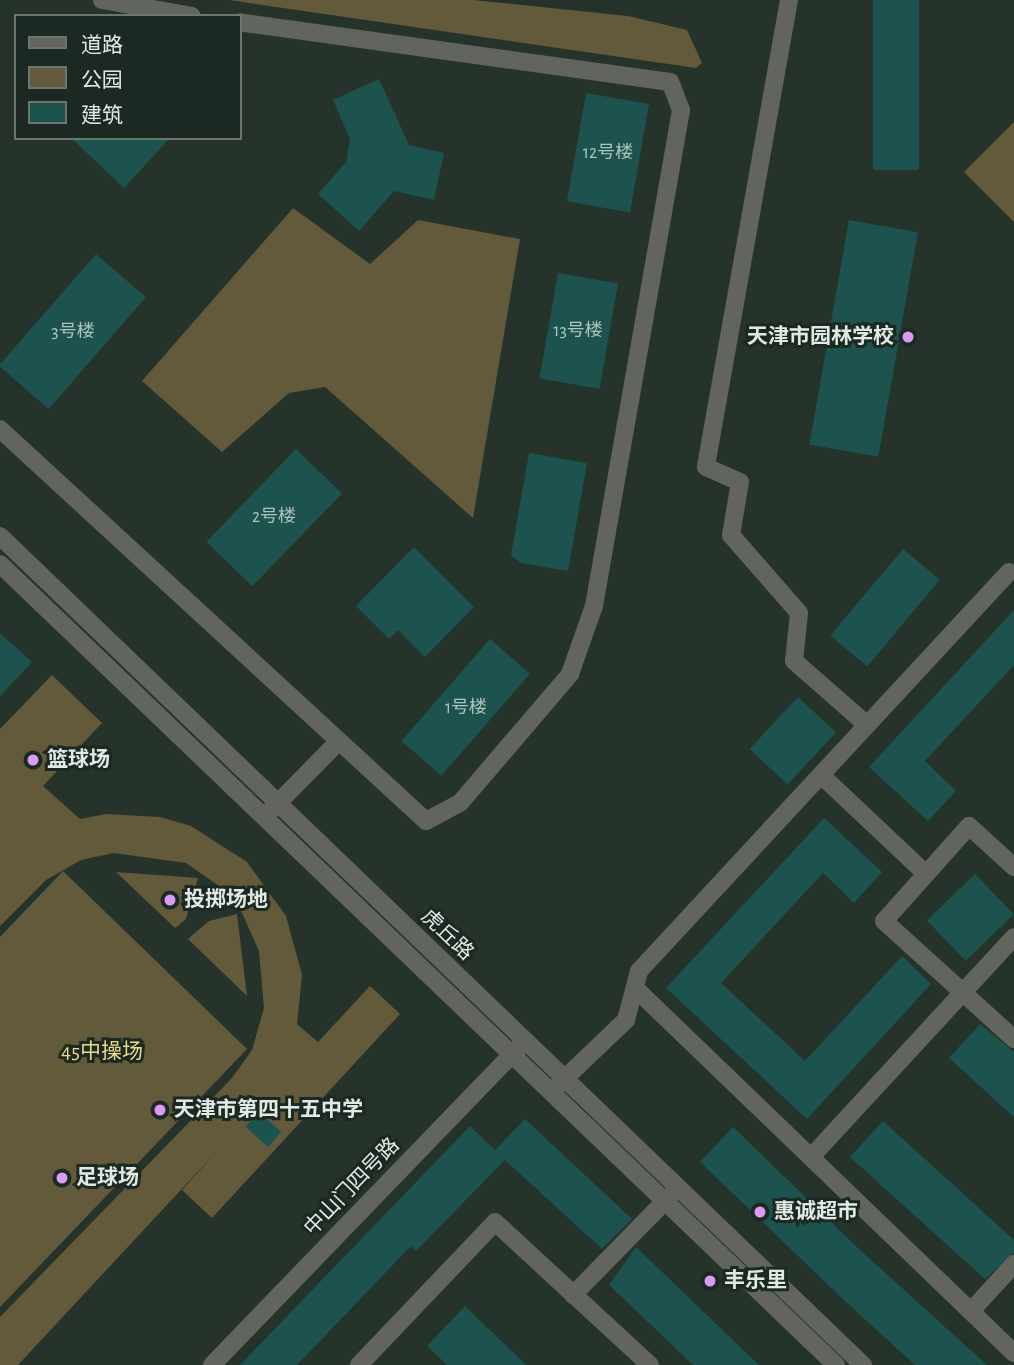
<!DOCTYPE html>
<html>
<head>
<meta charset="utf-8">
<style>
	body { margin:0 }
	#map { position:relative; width:1014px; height:1365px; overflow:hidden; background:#26332b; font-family:"Alegreya Sans","Noto Sans SC",sans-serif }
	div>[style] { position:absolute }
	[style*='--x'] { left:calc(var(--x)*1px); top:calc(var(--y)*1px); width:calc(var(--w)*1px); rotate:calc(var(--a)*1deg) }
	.green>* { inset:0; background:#625a3a }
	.building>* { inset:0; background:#1c534f; transform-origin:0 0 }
	.minor>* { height:18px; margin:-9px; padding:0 9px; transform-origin:9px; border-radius:9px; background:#62645e }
	.dots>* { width:19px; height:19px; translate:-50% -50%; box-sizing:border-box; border:4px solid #1c2922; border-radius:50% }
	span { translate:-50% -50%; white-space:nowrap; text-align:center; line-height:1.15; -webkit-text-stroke:6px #1c2922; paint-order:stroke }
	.number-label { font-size:18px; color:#afc4be }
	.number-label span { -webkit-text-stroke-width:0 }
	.poi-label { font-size:21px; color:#e0e9e3; font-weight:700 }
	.right { translate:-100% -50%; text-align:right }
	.left { translate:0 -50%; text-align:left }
	.street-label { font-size:21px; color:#e0e9e3 }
	.park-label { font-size:21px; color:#edd98a }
	.legend { position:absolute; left:14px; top:14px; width:228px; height:126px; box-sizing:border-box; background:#1c2922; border:2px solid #6a766f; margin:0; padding:9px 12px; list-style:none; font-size:21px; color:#e0e9e3 }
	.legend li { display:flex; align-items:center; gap:14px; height:35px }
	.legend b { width:35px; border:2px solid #6a766f }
</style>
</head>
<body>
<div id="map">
	<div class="green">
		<i style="clip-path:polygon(229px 0,473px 0,628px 16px,687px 30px,702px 63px,696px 68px)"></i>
		<i style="clip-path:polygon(1014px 122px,1014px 222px,964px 172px)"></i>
		<i style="clip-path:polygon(293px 208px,370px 264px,418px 220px,520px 239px,473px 518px,325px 387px,289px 393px,222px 452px,142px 381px)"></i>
		<i style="clip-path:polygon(52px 675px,102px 723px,43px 786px,80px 819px,106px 814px,160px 817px,191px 826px,247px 862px,286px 916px,302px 975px,297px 1024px,318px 1042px,370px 986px,400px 1014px,212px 1218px,182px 1190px,218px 1150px,18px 1365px,0 1365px,0 1317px,232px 1078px,252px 1050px,264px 1008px,259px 951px,242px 913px,225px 890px,186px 863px,114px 853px,81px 860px,46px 880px,0 926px,0 729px)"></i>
		<i style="clip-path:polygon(63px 871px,247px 1049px,0 1307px,0 937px)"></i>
		<i style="clip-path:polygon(116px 872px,198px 878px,186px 919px,175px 928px)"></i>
		<i style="clip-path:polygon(237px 914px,247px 996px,188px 939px,209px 921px)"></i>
	</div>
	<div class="building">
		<i style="left:873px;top:0;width:46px;height:170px"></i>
		<i style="clip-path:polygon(379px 79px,409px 145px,444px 153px,434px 200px,394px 191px,359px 231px,318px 194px,346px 162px,350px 139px,333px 100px)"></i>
		<i style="left:586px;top:93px;width:64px;height:110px;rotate:10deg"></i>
		<i style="clip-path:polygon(71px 138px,170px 138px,124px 188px)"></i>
		<i style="left:849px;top:220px;width:70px;height:228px;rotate:10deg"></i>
		<i style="left:96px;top:254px;width:66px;height:148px;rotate:41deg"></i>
		<i style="left:558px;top:273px;width:61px;height:107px;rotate:10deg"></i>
		<i style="left:296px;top:449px;width:64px;height:129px;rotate:44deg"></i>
		<i style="clip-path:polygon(529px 453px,587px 463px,568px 571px,521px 563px,511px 555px)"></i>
		<i style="clip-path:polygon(414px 547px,474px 607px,425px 657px,398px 630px,389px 639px,356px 606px)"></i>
		<i style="left:903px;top:549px;width:48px;height:113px;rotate:40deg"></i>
		<i style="clip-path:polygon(1014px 610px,1014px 665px,925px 761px,956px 791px,928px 821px,869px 767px)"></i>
		<i style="clip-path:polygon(0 633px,32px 662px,0 696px)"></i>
		<i style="left:490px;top:639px;width:53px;height:135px;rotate:41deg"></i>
		<i style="left:798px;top:697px;width:52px;height:71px;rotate:43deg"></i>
		<i style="clip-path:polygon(824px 818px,882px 872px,854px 903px,823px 873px,721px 983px,805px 1061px,902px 956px,931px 984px,807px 1119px,666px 988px)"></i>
		<i style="left:975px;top:874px;width:56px;height:67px;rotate:46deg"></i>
		<i style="clip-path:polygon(980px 1024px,1014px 1052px,1014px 1117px,949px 1058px)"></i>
		<i style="left:259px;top:1112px;width:30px;height:20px;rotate:42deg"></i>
		<i style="clip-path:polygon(525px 1119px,632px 1219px,602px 1249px,505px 1160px,416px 1251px,411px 1246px,297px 1365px,240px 1365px,470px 1126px,495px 1150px)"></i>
		<i style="clip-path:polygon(883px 1121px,1014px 1240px,1014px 1253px,985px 1279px,850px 1157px)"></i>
		<i style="clip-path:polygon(733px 1127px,860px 1250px,987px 1365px,915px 1365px,846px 1302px,700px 1162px)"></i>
		<i style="clip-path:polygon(636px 1247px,759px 1365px,693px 1365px,609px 1285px)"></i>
		<i style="clip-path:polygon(465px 1306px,526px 1365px,447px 1365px,427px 1346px)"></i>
	</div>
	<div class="minor">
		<i style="--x:102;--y:0;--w:91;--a:10.1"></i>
		<i style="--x:789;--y:0;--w:474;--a:100.1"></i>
		<i style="--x:706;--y:467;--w:37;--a:24"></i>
		<i style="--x:740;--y:482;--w:54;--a:99.6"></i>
		<i style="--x:731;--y:535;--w:103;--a:48.9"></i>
		<i style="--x:799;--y:613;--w:48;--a:95.9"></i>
		<i style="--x:794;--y:661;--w:97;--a:41.2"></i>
		<i style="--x:0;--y:429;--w:579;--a:42.62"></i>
		<i style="--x:426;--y:821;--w:38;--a:-28"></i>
		<i style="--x:460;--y:803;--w:170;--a:-49.5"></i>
		<i style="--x:570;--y:674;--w:72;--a:-70.6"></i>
		<i style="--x:594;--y:606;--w:504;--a:-80.05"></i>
		<i style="--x:681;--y:110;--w:30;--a:-111"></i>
		<i style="--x:670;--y:82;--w:434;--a:-172.1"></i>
		<i style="--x:0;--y:536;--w:1197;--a:43.85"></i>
		<i style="--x:0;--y:564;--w:1158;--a:43.78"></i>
		<i style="--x:821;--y:775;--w:144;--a:43.3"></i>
		<i style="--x:271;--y:810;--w:95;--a:-45.4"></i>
		<i style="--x:1014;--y:867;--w:61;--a:-137.7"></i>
		<i style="--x:969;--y:826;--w:127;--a:131.8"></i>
		<i style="--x:884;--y:921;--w:176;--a:42.2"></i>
		<i style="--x:636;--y:989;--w:525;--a:43.92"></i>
		<i style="--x:558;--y:1085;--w:94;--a:-43.7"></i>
		<i style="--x:626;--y:1020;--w:51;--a:-75.1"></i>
		<i style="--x:639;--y:971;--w:544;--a:-47.16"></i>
		<i style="--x:811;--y:1157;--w:299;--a:-47.3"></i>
		<i style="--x:573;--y:1295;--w:140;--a:-45.6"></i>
		<i style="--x:971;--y:1311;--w:64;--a:-47.5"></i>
		<i style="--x:212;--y:1365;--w:443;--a:-46"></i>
		<i style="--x:359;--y:1365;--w:197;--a:-46.4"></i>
		<i style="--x:495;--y:1222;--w:211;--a:42.7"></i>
	</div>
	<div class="dots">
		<i style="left:908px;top:337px;background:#da9af6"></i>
		<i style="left:33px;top:760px;background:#da9af6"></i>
		<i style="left:170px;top:900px;background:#da9af6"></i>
		<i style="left:160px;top:1110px;background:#da9af6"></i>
		<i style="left:62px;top:1178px;background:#da9af6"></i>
		<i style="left:760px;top:1212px;background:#da9af6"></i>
		<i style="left:710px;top:1281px;background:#da9af6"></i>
	</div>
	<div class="number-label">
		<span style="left:608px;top:153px">12号楼</span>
		<span style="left:578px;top:331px">13号楼</span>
		<span style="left:73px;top:332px">3号楼</span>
		<span style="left:274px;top:517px">2号楼</span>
		<span style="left:466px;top:708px">1号楼</span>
	</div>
	<div class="poi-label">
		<span class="right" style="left:894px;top:337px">天津市园林学校</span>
		<span class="left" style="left:47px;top:760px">篮球场</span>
		<span class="left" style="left:184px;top:900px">投掷场地</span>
		<span class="left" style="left:174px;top:1110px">天津市第四十五中学</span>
		<span class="left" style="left:76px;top:1178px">足球场</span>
		<span class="left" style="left:774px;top:1212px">惠诚超市</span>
		<span class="left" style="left:724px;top:1281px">丰乐里</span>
	</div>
	<div class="street-label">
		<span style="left:447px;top:935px;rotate:44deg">虎丘路</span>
		<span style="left:352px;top:1187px;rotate:-46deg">中山门四号路</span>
	</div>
	<div class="park-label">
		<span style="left:102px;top:1052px">45中操场</span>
	</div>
	<ul class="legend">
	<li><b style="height:9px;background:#62645e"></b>道路</li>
	<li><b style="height:19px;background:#625a3a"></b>公园</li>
	<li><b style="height:19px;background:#1c534f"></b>建筑</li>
	</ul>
</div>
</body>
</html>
